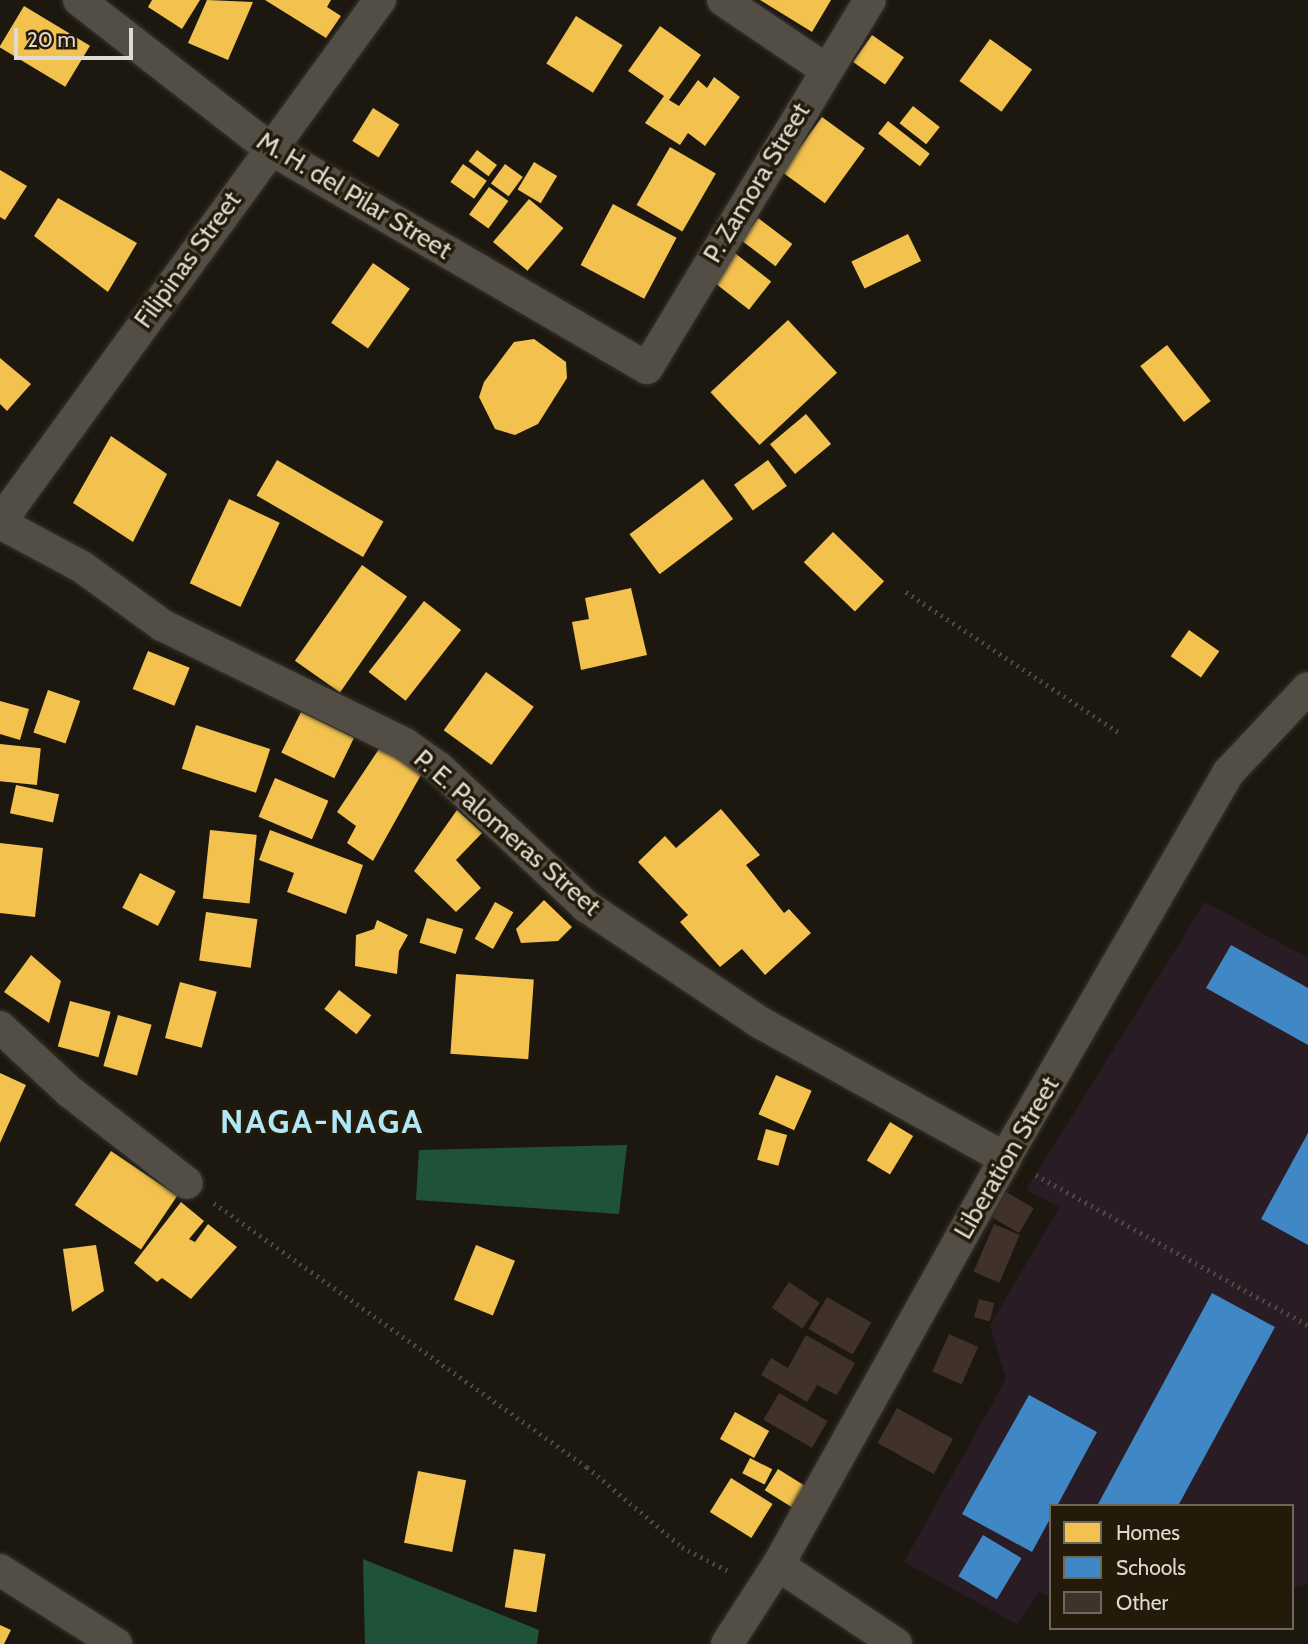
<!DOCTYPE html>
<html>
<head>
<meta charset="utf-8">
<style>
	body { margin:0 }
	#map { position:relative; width:1308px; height:1644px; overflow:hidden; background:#1d180f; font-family:Cabin,sans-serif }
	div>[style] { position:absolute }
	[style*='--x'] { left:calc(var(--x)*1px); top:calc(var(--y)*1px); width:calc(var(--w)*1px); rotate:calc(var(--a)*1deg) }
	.education>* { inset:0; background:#2a1c25 }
	.forest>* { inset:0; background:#1e5239 }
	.homes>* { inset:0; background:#f2c14e; transform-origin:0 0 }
	.schools>* { inset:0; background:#3f88c5; transform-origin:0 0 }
	.building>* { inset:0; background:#40322a; transform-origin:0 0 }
	.path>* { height:4.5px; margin-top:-2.25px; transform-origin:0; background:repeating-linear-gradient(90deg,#4e4a42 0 2px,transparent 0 7px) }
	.roads { filter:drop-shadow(0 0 2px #36332d) drop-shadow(0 0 2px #36332d) }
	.street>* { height:32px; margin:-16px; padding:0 16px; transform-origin:16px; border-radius:16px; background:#524d45 }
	span { translate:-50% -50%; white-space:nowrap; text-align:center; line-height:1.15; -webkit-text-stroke:7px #231a09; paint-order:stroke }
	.street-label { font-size:26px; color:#e0dbd0 }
	.district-label { font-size:33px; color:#b1e8f8; font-weight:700; letter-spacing:2px }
	.legend { position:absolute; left:1049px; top:1504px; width:245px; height:126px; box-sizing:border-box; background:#231a09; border:2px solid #6f6759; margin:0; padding:9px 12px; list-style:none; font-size:21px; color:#e0dbd0 }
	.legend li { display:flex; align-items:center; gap:14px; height:35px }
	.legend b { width:35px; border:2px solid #6f6759 }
	.scale { position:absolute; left:14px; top:28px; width:119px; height:32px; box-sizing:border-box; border:4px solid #e0dbd0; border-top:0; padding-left:9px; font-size:21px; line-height:24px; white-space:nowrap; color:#e0dbd0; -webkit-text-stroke:5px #231a09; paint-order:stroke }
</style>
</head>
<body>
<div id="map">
	<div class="education">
		<i style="clip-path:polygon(1205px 902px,1308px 958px,1308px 1584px,1292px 1588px,1292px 1506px,1051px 1506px,1051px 1597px,1039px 1592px,1017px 1624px,904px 1562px,1006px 1379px,990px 1325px,1060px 1207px,1026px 1190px)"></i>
	</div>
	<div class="forest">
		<i style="clip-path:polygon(627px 1145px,619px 1214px,416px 1200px,419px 1150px)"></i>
		<i style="clip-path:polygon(363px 1559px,539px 1630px,537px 1644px,365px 1644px)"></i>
	</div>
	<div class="homes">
		<i style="clip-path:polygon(152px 0,200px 0,182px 29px,148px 7px)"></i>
		<i style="clip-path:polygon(207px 0,253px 2px,228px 60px,188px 43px)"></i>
		<i style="clip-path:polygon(265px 0,331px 0,327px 7px,341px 16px,326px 38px)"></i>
		<i style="clip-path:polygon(760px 0,831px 0,812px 32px)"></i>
		<i style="left:24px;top:6px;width:77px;height:48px;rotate:31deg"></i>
		<i style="left:576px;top:16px;width:55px;height:56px;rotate:32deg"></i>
		<i style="clip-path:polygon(660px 26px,701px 55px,669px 100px,679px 106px,698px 80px,707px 88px,714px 77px,740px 97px,705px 146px,688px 133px,680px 145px,645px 123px,664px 96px,628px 71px)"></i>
		<i style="left:872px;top:35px;width:39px;height:33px;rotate:35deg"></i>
		<i style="left:990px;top:39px;width:52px;height:52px;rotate:36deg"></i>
		<i style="left:913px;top:106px;width:34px;height:22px;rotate:38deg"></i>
		<i style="left:373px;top:108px;width:31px;height:39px;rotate:32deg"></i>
		<i style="left:822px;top:117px;width:53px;height:68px;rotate:36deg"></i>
		<i style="left:888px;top:121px;width:53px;height:16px;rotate:38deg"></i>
		<i style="left:670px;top:147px;width:53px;height:67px;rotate:30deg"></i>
		<i style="left:477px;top:150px;width:25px;height:14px;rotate:37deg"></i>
		<i style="left:534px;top:162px;width:27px;height:32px;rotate:31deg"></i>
		<i style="left:463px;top:164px;width:29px;height:22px;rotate:35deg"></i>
		<i style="left:505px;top:164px;width:22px;height:24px;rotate:36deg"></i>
		<i style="clip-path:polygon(0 170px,27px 186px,5px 220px,0 217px)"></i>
		<i style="left:489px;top:187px;width:24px;height:34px;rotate:36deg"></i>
		<i style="clip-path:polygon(58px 198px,137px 243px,108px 292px,34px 236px)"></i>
		<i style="left:529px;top:199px;width:45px;height:56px;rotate:40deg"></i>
		<i style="left:613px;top:204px;width:72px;height:69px;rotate:28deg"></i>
		<i style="left:758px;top:218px;width:43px;height:28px;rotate:37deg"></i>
		<i style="left:908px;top:234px;width:30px;height:63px;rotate:64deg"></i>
		<i style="left:731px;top:250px;width:51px;height:36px;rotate:38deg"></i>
		<i style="left:373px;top:263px;width:45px;height:73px;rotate:35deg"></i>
		<i style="left:788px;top:320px;width:72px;height:106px;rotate:47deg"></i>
		<i style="clip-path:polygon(534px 339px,566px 362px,567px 378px,538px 424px,515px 435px,495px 429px,479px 397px,484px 382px,514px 342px)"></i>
		<i style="left:1167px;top:345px;width:71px;height:34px;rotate:52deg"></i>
		<i style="clip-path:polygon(0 358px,31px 384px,7px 411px,0 404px)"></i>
		<i style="left:806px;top:414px;width:39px;height:47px;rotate:50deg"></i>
		<i style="clip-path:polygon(111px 436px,167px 474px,133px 542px,73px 503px)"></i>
		<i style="left:277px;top:460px;width:123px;height:41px;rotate:30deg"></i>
		<i style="left:768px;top:460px;width:32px;height:42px;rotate:54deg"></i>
		<i style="left:703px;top:479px;width:50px;height:92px;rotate:53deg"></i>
		<i style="left:229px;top:499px;width:56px;height:93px;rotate:25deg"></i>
		<i style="left:833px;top:532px;width:71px;height:42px;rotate:44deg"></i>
		<i style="left:362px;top:565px;width:55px;height:117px;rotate:35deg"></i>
		<i style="clip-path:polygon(631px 588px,647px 655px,581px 670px,572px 622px,589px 619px,585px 598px)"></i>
		<i style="left:424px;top:601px;width:47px;height:90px;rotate:38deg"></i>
		<i style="left:1189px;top:630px;width:37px;height:32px;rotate:35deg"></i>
		<i style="left:148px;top:651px;width:45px;height:41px;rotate:22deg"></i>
		<i style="left:486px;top:672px;width:59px;height:72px;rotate:36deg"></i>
		<i style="left:48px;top:690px;width:34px;height:45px;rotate:19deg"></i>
		<i style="clip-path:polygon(0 701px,29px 709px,20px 740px,0 734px)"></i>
		<i style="left:301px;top:712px;width:59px;height:45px;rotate:26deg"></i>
		<i style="left:196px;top:725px;width:78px;height:46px;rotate:18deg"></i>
		<i style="clip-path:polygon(383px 743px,427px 764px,373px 861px,347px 843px,356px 826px,337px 812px)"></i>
		<i style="left:0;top:744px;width:41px;height:37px;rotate:6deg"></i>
		<i style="left:275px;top:778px;width:58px;height:42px;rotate:23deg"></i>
		<i style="left:16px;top:785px;width:44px;height:29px;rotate:12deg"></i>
		<i style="clip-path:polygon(721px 809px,760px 855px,746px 865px,784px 913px,789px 909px,811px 933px,765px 975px,742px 949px,720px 967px,680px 922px,688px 915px,638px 862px,665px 836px,676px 848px)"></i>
		<i style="clip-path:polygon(457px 810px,482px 833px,456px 860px,481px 888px,456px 912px,414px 871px)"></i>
		<i style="left:210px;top:830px;width:47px;height:69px;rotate:6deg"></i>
		<i style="clip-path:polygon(270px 830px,363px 865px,346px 914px,287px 892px,294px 873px,259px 860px)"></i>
		<i style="clip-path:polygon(0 843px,43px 848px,35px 917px,0 913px)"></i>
		<i style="left:140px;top:873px;width:40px;height:39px;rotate:27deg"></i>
		<i style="clip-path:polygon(544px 900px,572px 927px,558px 941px,521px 943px,516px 929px)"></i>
		<i style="left:495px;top:902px;width:21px;height:42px;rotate:29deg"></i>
		<i style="left:206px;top:912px;width:52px;height:49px;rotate:8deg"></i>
		<i style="left:427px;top:918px;width:38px;height:26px;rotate:17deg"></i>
		<i style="clip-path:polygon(377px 920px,408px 935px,399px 951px,397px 974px,355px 966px,356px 935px,374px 929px)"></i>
		<i style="clip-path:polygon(31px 955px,61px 981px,49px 1023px,4px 992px)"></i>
		<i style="left:456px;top:974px;width:78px;height:80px;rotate:4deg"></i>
		<i style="left:180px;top:982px;width:38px;height:58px;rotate:15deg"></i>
		<i style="left:339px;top:990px;width:41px;height:24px;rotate:38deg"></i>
		<i style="left:70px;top:1001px;width:42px;height:47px;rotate:15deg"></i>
		<i style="left:118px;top:1015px;width:35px;height:53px;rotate:16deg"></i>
		<i style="clip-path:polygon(0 1073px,26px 1085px,0 1143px)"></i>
		<i style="left:776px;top:1075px;width:39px;height:43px;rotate:24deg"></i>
		<i style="left:890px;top:1122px;width:27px;height:45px;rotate:31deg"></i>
		<i style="left:766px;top:1129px;width:22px;height:32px;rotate:16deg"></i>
		<i style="left:111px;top:1151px;width:80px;height:65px;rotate:34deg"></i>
		<i style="clip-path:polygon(181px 1202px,204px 1221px,189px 1239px,195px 1242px,208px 1224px,237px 1247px,191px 1299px,162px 1278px,157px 1282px,134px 1263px)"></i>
		<i style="clip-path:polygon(96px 1245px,104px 1291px,72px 1312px,63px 1249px)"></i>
		<i style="left:476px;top:1245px;width:42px;height:59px;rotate:22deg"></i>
		<i style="left:735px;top:1412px;width:39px;height:31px;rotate:29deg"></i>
		<i style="left:750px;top:1458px;width:25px;height:17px;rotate:27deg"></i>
		<i style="left:778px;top:1469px;width:32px;height:25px;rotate:32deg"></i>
		<i style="left:418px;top:1471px;width:49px;height:73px;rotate:11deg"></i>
		<i style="left:731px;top:1478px;width:49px;height:40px;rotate:32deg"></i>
		<i style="left:514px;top:1549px;width:32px;height:59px;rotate:9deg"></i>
		<i style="clip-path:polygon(0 1625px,11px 1630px,4px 1644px,0 1644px)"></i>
	</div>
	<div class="schools">
		<i style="clip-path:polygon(1231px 945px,1308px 988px,1308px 1045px,1206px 988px)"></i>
		<i style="clip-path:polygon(1308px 1133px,1308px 1245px,1261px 1219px)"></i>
		<i style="clip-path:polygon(1212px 1293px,1275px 1327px,1178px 1506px,1097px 1506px)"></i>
		<i style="clip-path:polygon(1029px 1395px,1097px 1432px,1057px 1506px,1051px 1506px,1051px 1517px,1032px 1552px,962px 1514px)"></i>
		<i style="left:983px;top:1535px;width:45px;height:48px;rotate:31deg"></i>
	</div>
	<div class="building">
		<i style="left:1006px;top:1192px;width:32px;height:29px;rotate:30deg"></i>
		<i style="left:994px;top:1224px;width:28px;height:52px;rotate:23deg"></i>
		<i style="left:789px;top:1282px;width:37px;height:31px;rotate:34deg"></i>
		<i style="left:827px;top:1297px;width:51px;height:37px;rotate:30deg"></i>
		<i style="left:979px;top:1299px;width:16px;height:19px;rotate:15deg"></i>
		<i style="left:949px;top:1334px;width:32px;height:41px;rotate:24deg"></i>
		<i style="clip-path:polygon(806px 1335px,855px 1363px,837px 1395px,817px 1385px,807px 1402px,761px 1375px,771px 1358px,788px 1368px)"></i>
		<i style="left:779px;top:1393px;width:56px;height:31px;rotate:30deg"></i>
		<i style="left:897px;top:1408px;width:64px;height:40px;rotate:29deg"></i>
	</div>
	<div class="path">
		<i style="--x:906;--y:592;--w:254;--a:33.4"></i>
		<i style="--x:1036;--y:1175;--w:311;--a:28.9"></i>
		<i style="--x:214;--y:1203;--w:457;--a:35.3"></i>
		<i style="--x:587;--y:1467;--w:124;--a:40.1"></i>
		<i style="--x:682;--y:1547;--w:54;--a:27.5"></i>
	</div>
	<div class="roads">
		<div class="street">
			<i style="--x:79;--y:0;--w:241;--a:37.9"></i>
			<i style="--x:269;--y:148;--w:437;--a:30.2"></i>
			<i style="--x:647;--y:368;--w:430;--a:-58.8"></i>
			<i style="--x:723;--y:0;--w:123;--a:34.1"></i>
			<i style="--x:0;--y:522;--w:646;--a:-53.95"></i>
			<i style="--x:0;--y:523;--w:93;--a:28.2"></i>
			<i style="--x:82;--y:567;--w:99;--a:35.9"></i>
			<i style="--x:162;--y:625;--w:271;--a:26.1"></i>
			<i style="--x:405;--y:744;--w:42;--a:35.2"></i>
			<i style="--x:439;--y:768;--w:202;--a:43.2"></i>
			<i style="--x:586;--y:906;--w:211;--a:33.8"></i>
			<i style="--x:761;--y:1023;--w:279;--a:29"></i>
			<i style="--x:0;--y:1027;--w:96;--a:42.9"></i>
			<i style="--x:70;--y:1092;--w:148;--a:37.9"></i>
			<i style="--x:778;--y:1565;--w:142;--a:33.8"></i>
			<i style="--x:0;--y:1570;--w:138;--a:32.5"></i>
			<i style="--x:727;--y:1644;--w:94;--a:-57.2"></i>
			<i style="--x:778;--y:1565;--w:466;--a:-60.8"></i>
			<i style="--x:1005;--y:1158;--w:446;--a:-59.9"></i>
			<i style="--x:1229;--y:772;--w:115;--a:-46.8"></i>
		</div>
	</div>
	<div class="street-label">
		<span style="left:757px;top:183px;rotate:-59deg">P. Zamora Street</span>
		<span style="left:354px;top:196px;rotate:31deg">M. H. del Pilar Street</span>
		<span style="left:188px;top:260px;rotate:-54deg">Filipinas Street</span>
		<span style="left:507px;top:833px;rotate:41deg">P. E. Palomeras Street</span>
		<span style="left:1007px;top:1158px;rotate:-60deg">Liberation Street</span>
	</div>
	<div class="district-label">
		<span style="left:322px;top:1122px">NAGA-NAGA</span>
	</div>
	<ul class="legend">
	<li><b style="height:19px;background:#f2c14e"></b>Homes</li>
	<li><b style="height:19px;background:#3f88c5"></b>Schools</li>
	<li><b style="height:19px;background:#40322a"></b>Other</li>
	</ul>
	<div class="scale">20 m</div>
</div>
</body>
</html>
